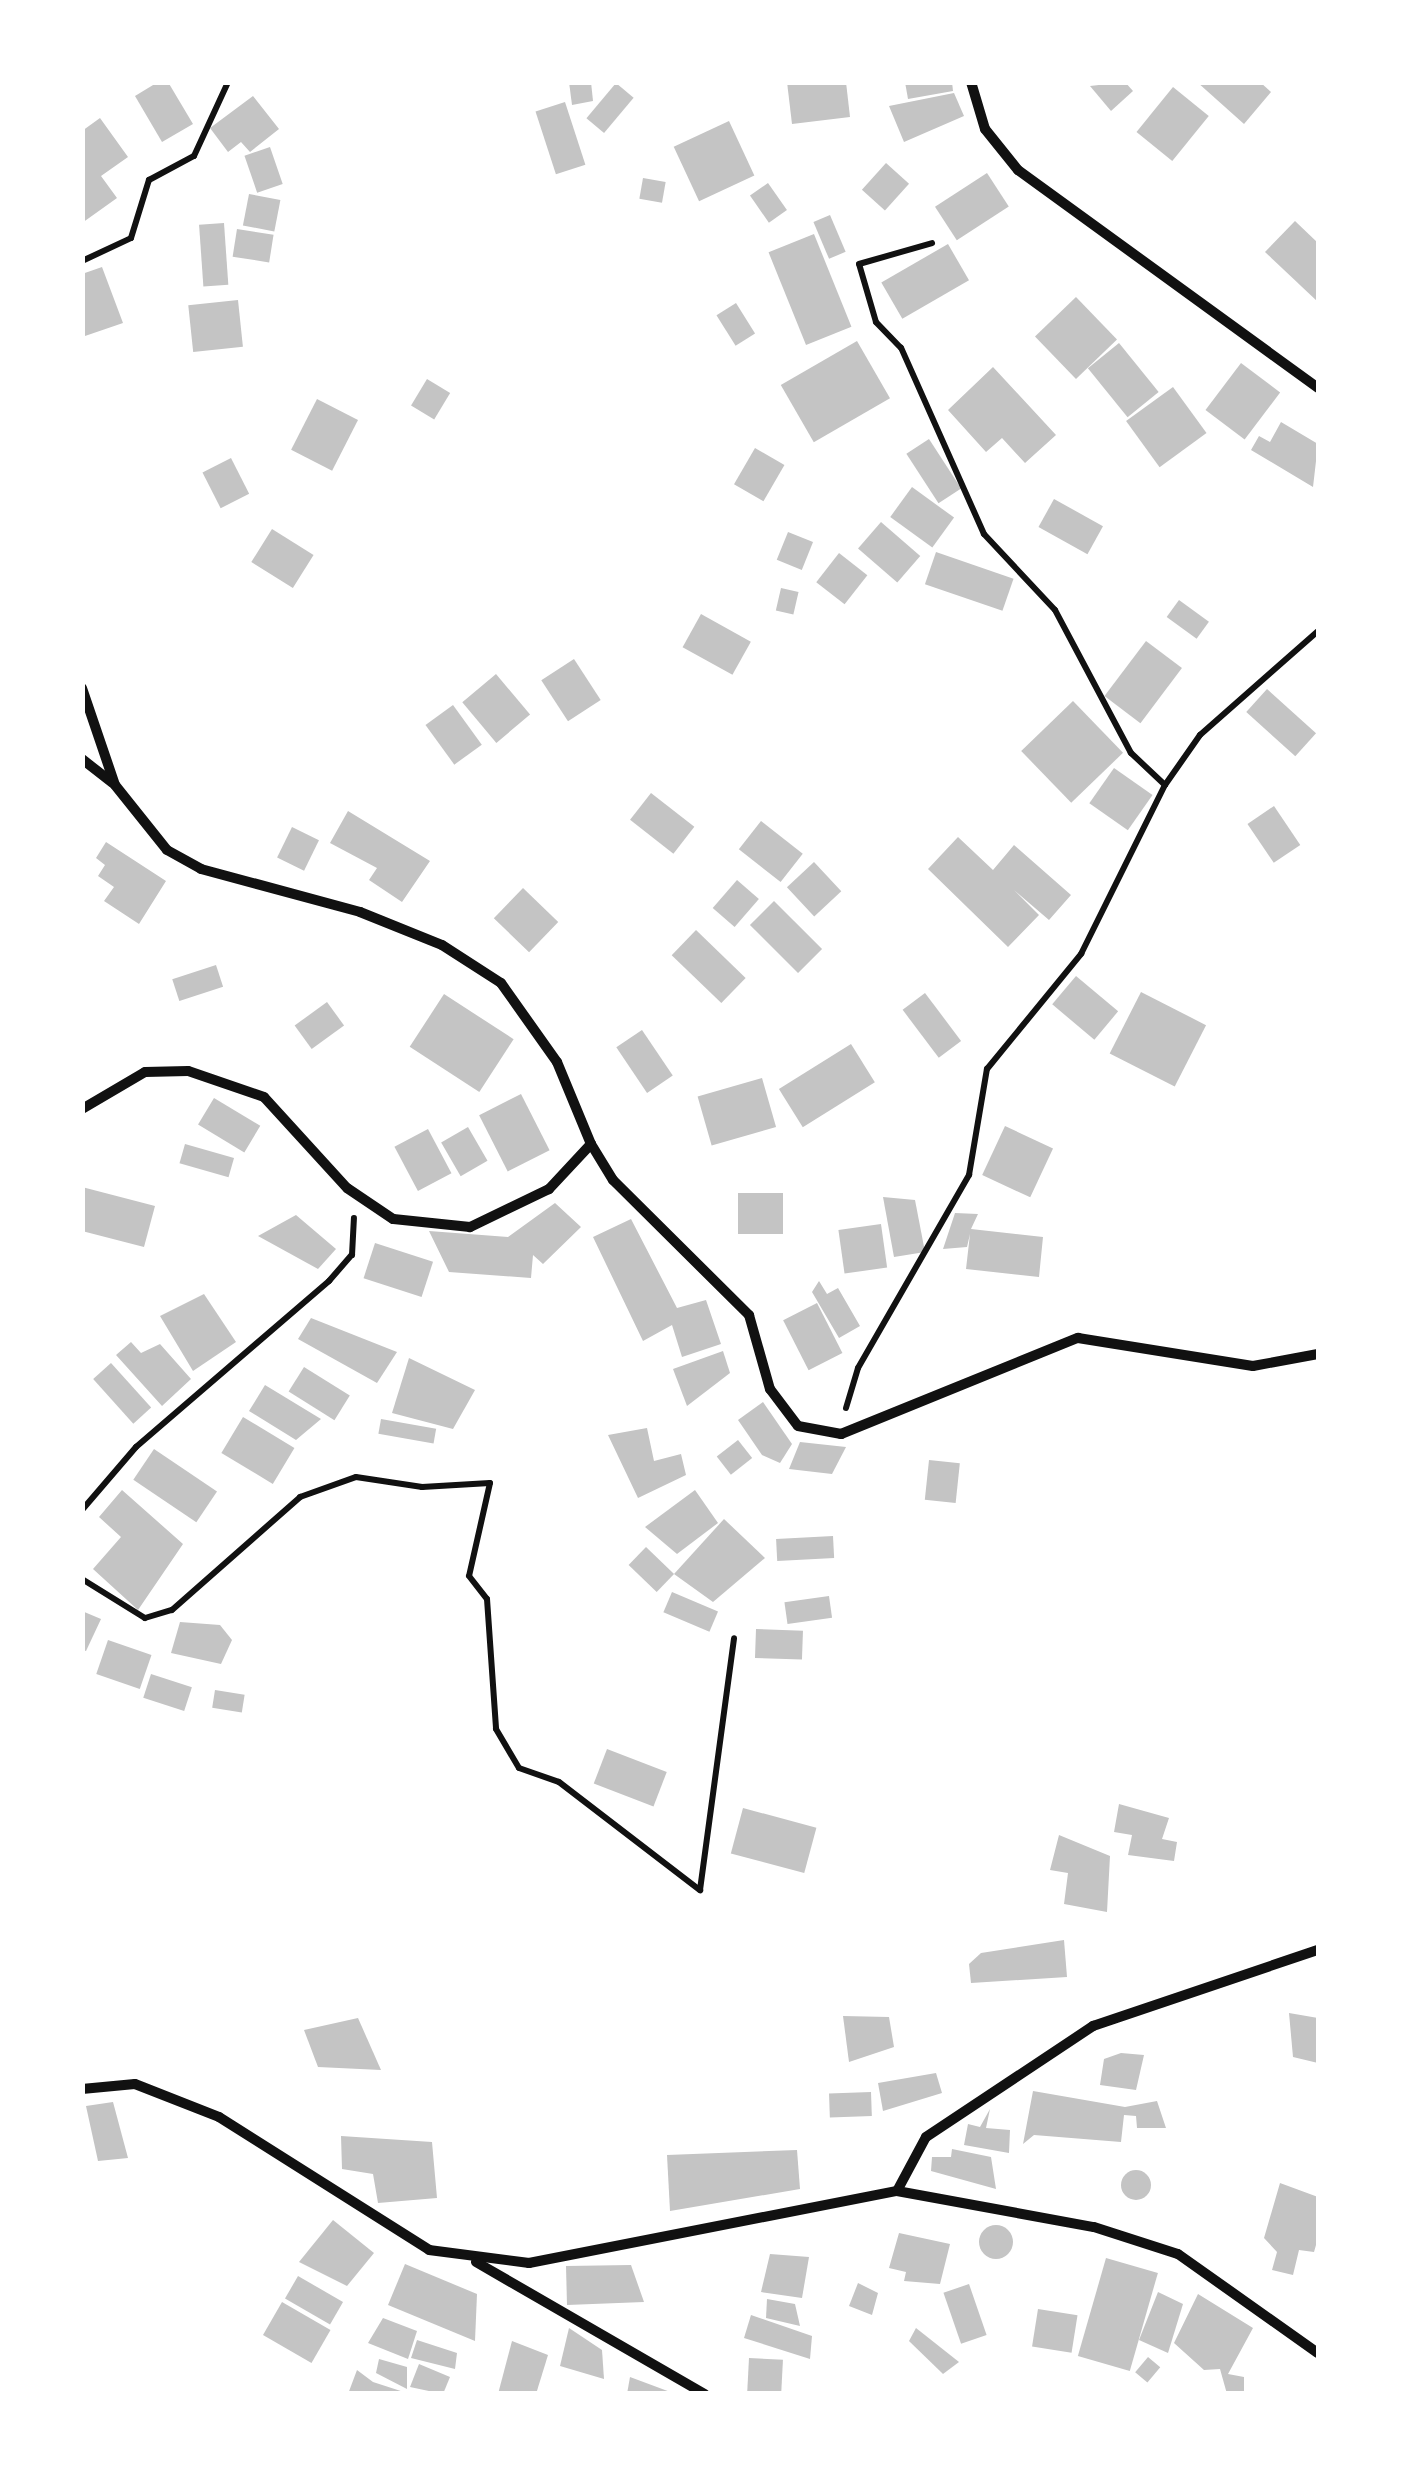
<!DOCTYPE html>
<style>
body{margin:0}
#map{position:relative;width:1401px;height:2476px;overflow:hidden;background:#fff;font-family:"Times New Roman",serif}
div>[style]{position:absolute}
.building>*{inset:0;background:#c4c4c4;transform-origin:0 0}
.round{border-radius:50%}
.path>*{height:6px;margin:-3px;padding:0 3px;transform-origin:3px;border-radius:3px;background:#111}
.minor>*{height:10px;margin:-5px;padding:0 5px;transform-origin:5px;border-radius:5px;background:#111}
span{translate:-50% -50%;white-space:nowrap;text-align:center;line-height:1.15;-webkit-text-stroke:8px #fff;paint-order:stroke}
.frame{position:absolute;inset:0;border:85px solid #fff;pointer-events:none}
</style>
<div id="map">
<div class="building">
<div style="clip-path:polygon(158px 82px,168px 82px,193px 124px,162px 142px,135px 96px)"></div>
<div style="clip-path:polygon(569px 82px,591px 82px,593px 101px,572px 105px)"></div>
<div style="clip-path:polygon(787px 82px,846px 82px,850px 117px,792px 124px)"></div>
<div style="clip-path:polygon(905px 82px,952px 82px,953px 91px,908px 99px)"></div>
<div style="clip-path:polygon(1125px 82px,1133px 91px,1111px 111px,1090px 86px)"></div>
<div style="clip-path:polygon(1197px 82px,1260px 82px,1271px 92px,1244px 124px)"></div>
<div style="left:616px;top:83px;width:23px;height:46px;rotate:40deg"></div>
<div style="left:1173px;top:87px;width:46px;height:58px;rotate:39deg"></div>
<div style="clip-path:polygon(954px 93px,964px 116px,904px 142px,889px 106px)"></div>
<div style="clip-path:polygon(253px 96px,279px 129px,250px 152px,241px 142px,228px 152px,210px 128px)"></div>
<div style="left:565px;top:102px;width:66px;height:31px;rotate:72deg"></div>
<div style="clip-path:polygon(100px 118px,128px 157px,101px 176px,117px 198px,82px 223px,82px 131px)"></div>
<div style="left:729px;top:121px;width:60px;height:61px;rotate:65deg"></div>
<div style="left:270px;top:147px;width:39px;height:27px;rotate:71deg"></div>
<div style="left:886px;top:163px;width:31px;height:36px;rotate:42deg"></div>
<div style="left:987px;top:173px;width:40px;height:62px;rotate:57deg"></div>
<div style="left:643px;top:178px;width:23px;height:21px;rotate:10deg"></div>
<div style="left:768px;top:183px;width:33px;height:22px;rotate:55deg"></div>
<div style="left:249px;top:194px;width:32px;height:32px;rotate:11deg"></div>
<div style="left:830px;top:215px;width:40px;height:18px;rotate:67deg"></div>
<div style="clip-path:polygon(1295px 221px,1318px 243px,1318px 302px,1265px 252px)"></div>
<div style="left:224px;top:223px;width:62px;height:25px;rotate:86deg"></div>
<div style="left:237px;top:229px;width:37px;height:28px;rotate:9deg"></div>
<div style="left:814px;top:234px;width:100px;height:49px;rotate:68deg"></div>
<div style="left:948px;top:244px;width:42px;height:77px;rotate:60deg"></div>
<div style="clip-path:polygon(102px 267px,123px 323px,85px 336px,82px 274px)"></div>
<div style="left:1076px;top:297px;width:59px;height:57px;rotate:46deg"></div>
<div style="left:238px;top:300px;width:47px;height:50px;rotate:84deg"></div>
<div style="left:736px;top:303px;width:36px;height:23px;rotate:58deg"></div>
<div style="left:857px;top:341px;width:66px;height:88px;rotate:60deg"></div>
<div style="left:1119px;top:343px;width:63px;height:40px;rotate:51deg"></div>
<div style="left:1241px;top:363px;width:49px;height:59px;rotate:37deg"></div>
<div style="clip-path:polygon(993px 367px,1056px 435px,1025px 463px,1002px 438px,986px 452px,948px 410px)"></div>
<div style="left:427px;top:379px;width:27px;height:31px;rotate:31deg"></div>
<div style="left:1173px;top:387px;width:57px;height:58px;rotate:54deg"></div>
<div style="left:317px;top:399px;width:46px;height:57px;rotate:27deg"></div>
<div style="clip-path:polygon(1281px 422px,1318px 444px,1313px 487px,1251px 450px,1259px 436px,1270px 442px)"></div>
<div style="left:929px;top:439px;width:59px;height:27px;rotate:57deg"></div>
<div style="left:755px;top:448px;width:34px;height:42px;rotate:30deg"></div>
<div style="left:231px;top:458px;width:40px;height:32px;rotate:63deg"></div>
<div style="left:912px;top:487px;width:52px;height:37px;rotate:36deg"></div>
<div style="left:1054px;top:499px;width:56px;height:32px;rotate:29deg"></div>
<div style="left:881px;top:522px;width:52px;height:35px;rotate:41deg"></div>
<div style="left:272px;top:529px;width:49px;height:39px;rotate:32deg"></div>
<div style="left:788px;top:532px;width:27px;height:30px;rotate:22deg"></div>
<div style="left:936px;top:552px;width:82px;height:34px;rotate:19deg"></div>
<div style="left:839px;top:553px;width:36px;height:37px;rotate:38deg"></div>
<div style="left:781px;top:588px;width:18px;height:23px;rotate:13deg"></div>
<div style="left:1179px;top:600px;width:37px;height:21px;rotate:36deg"></div>
<div style="left:701px;top:614px;width:57px;height:38px;rotate:29deg"></div>
<div style="left:1146px;top:641px;width:45px;height:69px;rotate:37deg"></div>
<div style="left:574px;top:659px;width:49px;height:39px;rotate:57deg"></div>
<div style="left:496px;top:674px;width:53px;height:44px;rotate:50deg"></div>
<div style="left:1267px;top:689px;width:66px;height:31px;rotate:42deg"></div>
<div style="left:1073px;top:701px;width:72px;height:72px;rotate:46deg"></div>
<div style="left:453px;top:705px;width:49px;height:34px;rotate:54deg"></div>
<div style="left:1114px;top:768px;width:47px;height:43px;rotate:35deg"></div>
<div style="left:651px;top:793px;width:55px;height:34px;rotate:38deg"></div>
<div style="left:1274px;top:806px;width:47px;height:32px;rotate:56deg"></div>
<div style="clip-path:polygon(348px 811px,430px 861px,402px 902px,369px 880px,377px 868px,330px 843px)"></div>
<div style="left:761px;top:821px;width:53px;height:36px;rotate:38deg"></div>
<div style="left:292px;top:827px;width:30px;height:34px;rotate:26deg"></div>
<div style="clip-path:polygon(958px 837px,993px 870px,1014px 845px,1071px 895px,1049px 920px,1014px 890px,1039px 915px,1008px 947px,928px 869px)"></div>
<div style="clip-path:polygon(106px 842px,166px 881px,139px 924px,104px 901px,114px 887px,98px 876px,105px 865px,96px 858px)"></div>
<div style="left:814px;top:862px;width:40px;height:37px;rotate:47deg"></div>
<div style="left:737px;top:880px;width:29px;height:37px;rotate:41deg"></div>
<div style="left:523px;top:888px;width:49px;height:42px;rotate:44deg"></div>
<div style="left:774px;top:901px;width:68px;height:34px;rotate:45deg"></div>
<div style="left:696px;top:930px;width:69px;height:35px;rotate:44deg"></div>
<div style="left:216px;top:965px;width:23px;height:46px;rotate:72deg"></div>
<div style="left:1076px;top:976px;width:55px;height:37px;rotate:40deg"></div>
<div style="left:1141px;top:992px;width:73px;height:69px;rotate:27deg"></div>
<div style="left:925px;top:993px;width:60px;height:28px;rotate:53deg"></div>
<div style="left:444px;top:994px;width:83px;height:63px;rotate:33deg"></div>
<div style="left:327px;top:1002px;width:29px;height:40px;rotate:54deg"></div>
<div style="left:642px;top:1030px;width:55px;height:31px;rotate:56deg"></div>
<div style="left:851px;top:1044px;width:45px;height:85px;rotate:58deg"></div>
<div style="left:762px;top:1078px;width:51px;height:67px;rotate:74deg"></div>
<div style="left:521px;top:1094px;width:63px;height:47px;rotate:63deg"></div>
<div style="left:214px;top:1098px;width:54px;height:31px;rotate:31deg"></div>
<div style="left:1005px;top:1126px;width:53px;height:54px;rotate:25deg"></div>
<div style="left:468px;top:1127px;width:39px;height:31px;rotate:60deg"></div>
<div style="left:428px;top:1129px;width:50px;height:38px;rotate:62deg"></div>
<div style="left:185px;top:1144px;width:51px;height:20px;rotate:16deg"></div>
<div style="clip-path:polygon(82px 1187px,155px 1206px,144px 1247px,82px 1231px)"></div>
<div style="left:738px;top:1193px;width:45px;height:41px"></div>
<div style="clip-path:polygon(883px 1197px,915px 1200px,925px 1252px,894px 1257px)"></div>
<div style="clip-path:polygon(555px 1203px,581px 1227px,543px 1264px,533px 1255px,531px 1278px,449px 1272px,429px 1231px,508px 1237px)"></div>
<div style="clip-path:polygon(955px 1213px,978px 1214px,971px 1229px,1043px 1237px,1039px 1277px,966px 1269px,970px 1234px,967px 1247px,943px 1249px)"></div>
<div style="clip-path:polygon(296px 1215px,336px 1249px,318px 1269px,258px 1236px)"></div>
<div style="clip-path:polygon(631px 1219px,677px 1308px,706px 1300px,721px 1344px,682px 1357px,672px 1325px,643px 1341px,593px 1237px)"></div>
<div style="left:881px;top:1224px;width:44px;height:43px;rotate:82deg"></div>
<div style="left:375px;top:1243px;width:61px;height:37px;rotate:18deg"></div>
<div style="clip-path:polygon(819px 1281px,827px 1294px,838px 1288px,860px 1326px,839px 1338px,812px 1292px)"></div>
<div style="clip-path:polygon(204px 1294px,236px 1342px,193px 1371px,160px 1316px)"></div>
<div style="left:817px;top:1303px;width:56px;height:38px;rotate:63deg"></div>
<div style="clip-path:polygon(311px 1318px,397px 1352px,377px 1383px,298px 1339px)"></div>
<div style="clip-path:polygon(131px 1342px,141px 1353px,160px 1344px,191px 1379px,162px 1406px,116px 1355px)"></div>
<div style="clip-path:polygon(723px 1351px,730px 1373px,687px 1406px,673px 1369px)"></div>
<div style="clip-path:polygon(409px 1358px,475px 1390px,453px 1429px,392px 1413px)"></div>
<div style="left:111px;top:1363px;width:60px;height:24px;rotate:48deg"></div>
<div style="left:304px;top:1367px;width:54px;height:29px;rotate:32deg"></div>
<div style="clip-path:polygon(265px 1385px,321px 1419px,296px 1440px,249px 1411px)"></div>
<div style="clip-path:polygon(763px 1402px,792px 1444px,780px 1463px,762px 1455px,738px 1420px)"></div>
<div style="left:243px;top:1417px;width:60px;height:42px;rotate:31deg"></div>
<div style="left:381px;top:1419px;width:56px;height:15px;rotate:10deg"></div>
<div style="clip-path:polygon(647px 1428px,654px 1461px,681px 1454px,686px 1475px,638px 1498px,608px 1435px)"></div>
<div style="left:738px;top:1440px;width:23px;height:27px;rotate:52deg"></div>
<div style="clip-path:polygon(800px 1442px,846px 1447px,832px 1474px,789px 1469px)"></div>
<div style="left:154px;top:1449px;width:76px;height:37px;rotate:34deg"></div>
<div style="left:929px;top:1460px;width:31px;height:40px;rotate:6deg"></div>
<div style="clip-path:polygon(122px 1490px,183px 1544px,138px 1610px,93px 1569px,121px 1537px,99px 1517px)"></div>
<div style="clip-path:polygon(695px 1490px,718px 1523px,677px 1554px,645px 1527px)"></div>
<div style="clip-path:polygon(724px 1519px,765px 1558px,713px 1602px,674px 1574px)"></div>
<div style="left:833px;top:1536px;width:22px;height:57px;rotate:87deg"></div>
<div style="left:646px;top:1547px;width:39px;height:25px;rotate:44deg"></div>
<div style="left:672px;top:1592px;width:50px;height:22px;rotate:23deg"></div>
<div style="left:829px;top:1596px;width:22px;height:45px;rotate:82deg"></div>
<div style="clip-path:polygon(82px 1611px,101px 1619px,86px 1651px,82px 1650px)"></div>
<div style="clip-path:polygon(180px 1622px,220px 1625px,232px 1640px,221px 1664px,171px 1653px)"></div>
<div style="left:756px;top:1629px;width:47px;height:29px;rotate:2deg"></div>
<div style="left:108px;top:1640px;width:46px;height:36px;rotate:19deg"></div>
<div style="left:151px;top:1674px;width:43px;height:25px;rotate:18deg"></div>
<div style="left:215px;top:1690px;width:30px;height:18px;rotate:9deg"></div>
<div style="left:607px;top:1749px;width:64px;height:37px;rotate:21deg"></div>
<div style="clip-path:polygon(1119px 1804px,1169px 1818px,1162px 1839px,1177px 1842px,1174px 1861px,1128px 1855px,1132px 1835px,1114px 1832px)"></div>
<div style="left:743px;top:1808px;width:76px;height:47px;rotate:15deg"></div>
<div style="clip-path:polygon(1059px 1835px,1110px 1856px,1107px 1912px,1064px 1904px,1068px 1873px,1050px 1870px)"></div>
<div style="clip-path:polygon(1064px 1940px,1067px 1977px,971px 1983px,969px 1964px,981px 1953px)"></div>
<div style="clip-path:polygon(1289px 2013px,1318px 2018px,1318px 2063px,1293px 2057px)"></div>
<div style="clip-path:polygon(843px 2016px,889px 2017px,894px 2047px,849px 2062px)"></div>
<div style="clip-path:polygon(358px 2018px,381px 2070px,318px 2067px,304px 2030px)"></div>
<div style="clip-path:polygon(1121px 2053px,1144px 2055px,1136px 2090px,1100px 2085px,1104px 2059px)"></div>
<div style="clip-path:polygon(936px 2073px,942px 2093px,883px 2111px,878px 2083px)"></div>
<div style="clip-path:polygon(1033px 2091px,1125px 2107px,1157px 2101px,1166px 2128px,1137px 2128px,1136px 2116px,1124px 2115px,1121px 2142px,1034px 2135px,1023px 2144px)"></div>
<div style="left:871px;top:2092px;width:24px;height:42px;rotate:88deg"></div>
<div style="clip-path:polygon(113px 2102px,128px 2158px,98px 2161px,86px 2106px)"></div>
<div style="clip-path:polygon(990px 2109px,986px 2128px,1010px 2130px,1009px 2153px,964px 2145px,968px 2124px,980px 2127px)"></div>
<div style="clip-path:polygon(341px 2136px,432px 2142px,437px 2198px,378px 2203px,373px 2174px,342px 2169px)"></div>
<div style="clip-path:polygon(952px 2149px,991px 2157px,996px 2189px,931px 2171px,932px 2157px,951px 2157px)"></div>
<div style="clip-path:polygon(797px 2150px,800px 2189px,670px 2211px,667px 2155px)"></div>
<div class="round" style="left:1121px;top:2170px;width:30px;height:30px"></div>
<div style="clip-path:polygon(1280px 2183px,1318px 2197px,1318px 2238px,1314px 2252px,1299px 2250px,1293px 2275px,1272px 2270px,1277px 2252px,1264px 2238px)"></div>
<div style="clip-path:polygon(333px 2220px,374px 2253px,347px 2286px,299px 2262px)"></div>
<div class="round" style="left:979px;top:2225px;width:34px;height:34px"></div>
<div style="clip-path:polygon(899px 2233px,950px 2244px,940px 2284px,904px 2281px,906px 2272px,889px 2268px)"></div>
<div style="clip-path:polygon(770px 2254px,809px 2257px,802px 2298px,761px 2292px)"></div>
<div style="left:1106px;top:2258px;width:54px;height:102px;rotate:16deg"></div>
<div style="clip-path:polygon(405px 2264px,477px 2294px,475px 2341px,388px 2305px)"></div>
<div style="clip-path:polygon(631px 2265px,644px 2302px,567px 2305px,566px 2266px)"></div>
<div style="left:298px;top:2276px;width:52px;height:26px;rotate:30deg"></div>
<div style="clip-path:polygon(858px 2283px,878px 2293px,872px 2315px,849px 2306px)"></div>
<div style="left:969px;top:2284px;width:54px;height:27px;rotate:71deg"></div>
<div style="clip-path:polygon(1158px 2292px,1183px 2304px,1168px 2353px,1139px 2340px)"></div>
<div style="clip-path:polygon(1198px 2294px,1253px 2328px,1228px 2374px,1244px 2377px,1244px 2394px,1227px 2394px,1220px 2369px,1204px 2370px,1174px 2343px)"></div>
<div style="clip-path:polygon(767px 2299px,795px 2304px,800px 2326px,766px 2318px)"></div>
<div style="left:282px;top:2302px;width:56px;height:38px;rotate:30deg"></div>
<div style="left:1038px;top:2309px;width:40px;height:38px;rotate:9deg"></div>
<div style="clip-path:polygon(751px 2315px,812px 2336px,810px 2359px,744px 2338px)"></div>
<div style="clip-path:polygon(383px 2318px,417px 2331px,408px 2359px,368px 2343px)"></div>
<div style="clip-path:polygon(569px 2328px,602px 2350px,604px 2379px,560px 2366px)"></div>
<div style="clip-path:polygon(916px 2328px,959px 2362px,943px 2374px,909px 2341px)"></div>
<div style="clip-path:polygon(417px 2340px,457px 2353px,455px 2369px,411px 2358px)"></div>
<div style="clip-path:polygon(512px 2341px,548px 2355px,536px 2394px,498px 2394px)"></div>
<div style="left:1148px;top:2357px;width:16px;height:20px;rotate:40deg"></div>
<div style="left:749px;top:2358px;width:34px;height:36px;rotate:3deg"></div>
<div style="clip-path:polygon(379px 2359px,407px 2367px,407px 2389px,376px 2373px)"></div>
<div style="clip-path:polygon(419px 2364px,450px 2377px,443px 2394px,410px 2387px)"></div>
<div style="clip-path:polygon(357px 2370px,373px 2382px,410px 2394px,348px 2394px)"></div>
<div style="clip-path:polygon(630px 2377px,673px 2393px,673px 2394px,627px 2394px)"></div>
</div>
<div class="path">
<div style="left:82px;top:261px;width:54px;rotate:-25.1deg"></div>
<div style="left:131px;top:238px;width:61px;rotate:-72.8deg"></div>
<div style="left:149px;top:180px;width:51px;rotate:-28.1deg"></div>
<div style="left:194px;top:156px;width:81px;rotate:-65.3deg"></div>
<div style="left:1165px;top:785px;width:61px;rotate:-55deg"></div>
<div style="left:1200px;top:735px;width:157px;rotate:-41.4deg"></div>
<div style="left:846px;top:1408px;width:42px;rotate:-73.3deg"></div>
<div style="left:858px;top:1368px;width:223px;rotate:-60.1deg"></div>
<div style="left:969px;top:1175px;width:108px;rotate:-80.4deg"></div>
<div style="left:987px;top:1069px;width:149px;rotate:-50.7deg"></div>
<div style="left:1081px;top:954px;width:189px;rotate:-63.6deg"></div>
<div style="left:1165px;top:785px;width:47px;rotate:-136.7deg"></div>
<div style="left:1131px;top:753px;width:162px;rotate:-118deg"></div>
<div style="left:1055px;top:610px;width:104px;rotate:-133.1deg"></div>
<div style="left:984px;top:534px;width:204px;rotate:-114deg"></div>
<div style="left:901px;top:348px;width:36px;rotate:-134deg"></div>
<div style="left:876px;top:322px;width:60px;rotate:-106.3deg"></div>
<div style="left:859px;top:264px;width:76px;rotate:-16deg"></div>
<div style="left:82px;top:1510px;width:83px;rotate:-49.4deg"></div>
<div style="left:136px;top:1447px;width:255px;rotate:-40.7deg"></div>
<div style="left:329px;top:1281px;width:35px;rotate:-49deg"></div>
<div style="left:352px;top:1255px;width:37px;rotate:-87deg"></div>
<div style="left:82px;top:1579px;width:74px;rotate:31.8deg"></div>
<div style="left:145px;top:1618px;width:28px;rotate:-17deg"></div>
<div style="left:172px;top:1610px;width:171px;rotate:-41.4deg"></div>
<div style="left:300px;top:1497px;width:59px;rotate:-19.7deg"></div>
<div style="left:356px;top:1477px;width:67px;rotate:8.6deg"></div>
<div style="left:422px;top:1487px;width:68px;rotate:-3.4deg"></div>
<div style="left:490px;top:1483px;width:95px;rotate:102.7deg"></div>
<div style="left:469px;top:1576px;width:29px;rotate:52deg"></div>
<div style="left:487px;top:1599px;width:130px;rotate:86deg"></div>
<div style="left:496px;top:1729px;width:45px;rotate:59.5deg"></div>
<div style="left:519px;top:1768px;width:42px;rotate:19.3deg"></div>
<div style="left:559px;top:1782px;width:178px;rotate:37.5deg"></div>
<div style="left:700px;top:1890px;width:254px;rotate:-82.3deg"></div>
</div>
<div class="minor">
<div style="left:971px;top:82px;width:49px;rotate:73.4deg"></div>
<div style="left:985px;top:129px;width:53px;rotate:51.2deg"></div>
<div style="left:1018px;top:170px;width:371px;rotate:36deg"></div>
<div style="left:82px;top:688px;width:102px;rotate:71.2deg"></div>
<div style="left:115px;top:785px;width:83px;rotate:51.3deg"></div>
<div style="left:167px;top:850px;width:39px;rotate:29deg"></div>
<div style="left:201px;top:869px;width:165px;rotate:15.1deg"></div>
<div style="left:360px;top:912px;width:88px;rotate:21.9deg"></div>
<div style="left:442px;top:945px;width:70px;rotate:32.8deg"></div>
<div style="left:501px;top:983px;width:97px;rotate:54.7deg"></div>
<div style="left:557px;top:1062px;width:89px;rotate:67.5deg"></div>
<div style="left:591px;top:1144px;width:62px;rotate:133deg"></div>
<div style="left:549px;top:1189px;width:88px;rotate:154.3deg"></div>
<div style="left:470px;top:1227px;width:77px;rotate:-174.1deg"></div>
<div style="left:393px;top:1219px;width:55px;rotate:-146deg"></div>
<div style="left:347px;top:1188px;width:123px;rotate:-132.4deg"></div>
<div style="left:264px;top:1097px;width:80px;rotate:-161.1deg"></div>
<div style="left:188px;top:1071px;width:43px;rotate:178.7deg"></div>
<div style="left:145px;top:1072px;width:73px;rotate:149.6deg"></div>
<div style="left:82px;top:759px;width:39px;rotate:38deg"></div>
<div style="left:591px;top:1144px;width:42px;rotate:58.6deg"></div>
<div style="left:613px;top:1180px;width:192px;rotate:44.8deg"></div>
<div style="left:749px;top:1315px;width:77px;rotate:74.2deg"></div>
<div style="left:770px;top:1389px;width:46px;rotate:52.9deg"></div>
<div style="left:798px;top:1426px;width:44px;rotate:10.5deg"></div>
<div style="left:841px;top:1434px;width:256px;rotate:-22.1deg"></div>
<div style="left:1078px;top:1338px;width:177px;rotate:9.1deg"></div>
<div style="left:1253px;top:1366px;width:66px;rotate:-10.5deg"></div>
<div style="left:82px;top:2089px;width:53px;rotate:-5.4deg"></div>
<div style="left:135px;top:2084px;width:90px;rotate:21.4deg"></div>
<div style="left:219px;top:2117px;width:249px;rotate:32.3deg"></div>
<div style="left:429px;top:2250px;width:101px;rotate:7.4deg"></div>
<div style="left:529px;top:2263px;width:375px;rotate:-11.1deg"></div>
<div style="left:897px;top:2191px;width:61px;rotate:-61.8deg"></div>
<div style="left:926px;top:2137px;width:201px;rotate:-33.6deg"></div>
<div style="left:1093px;top:2026px;width:237px;rotate:-18.7deg"></div>
<div style="left:897px;top:2191px;width:200px;rotate:10.4deg"></div>
<div style="left:1094px;top:2227px;width:88px;rotate:17.8deg"></div>
<div style="left:1178px;top:2254px;width:171px;rotate:35.3deg"></div>
<div style="left:476px;top:2262px;width:264px;rotate:30deg"></div>
</div>
<div class="frame"></div>
</div>
